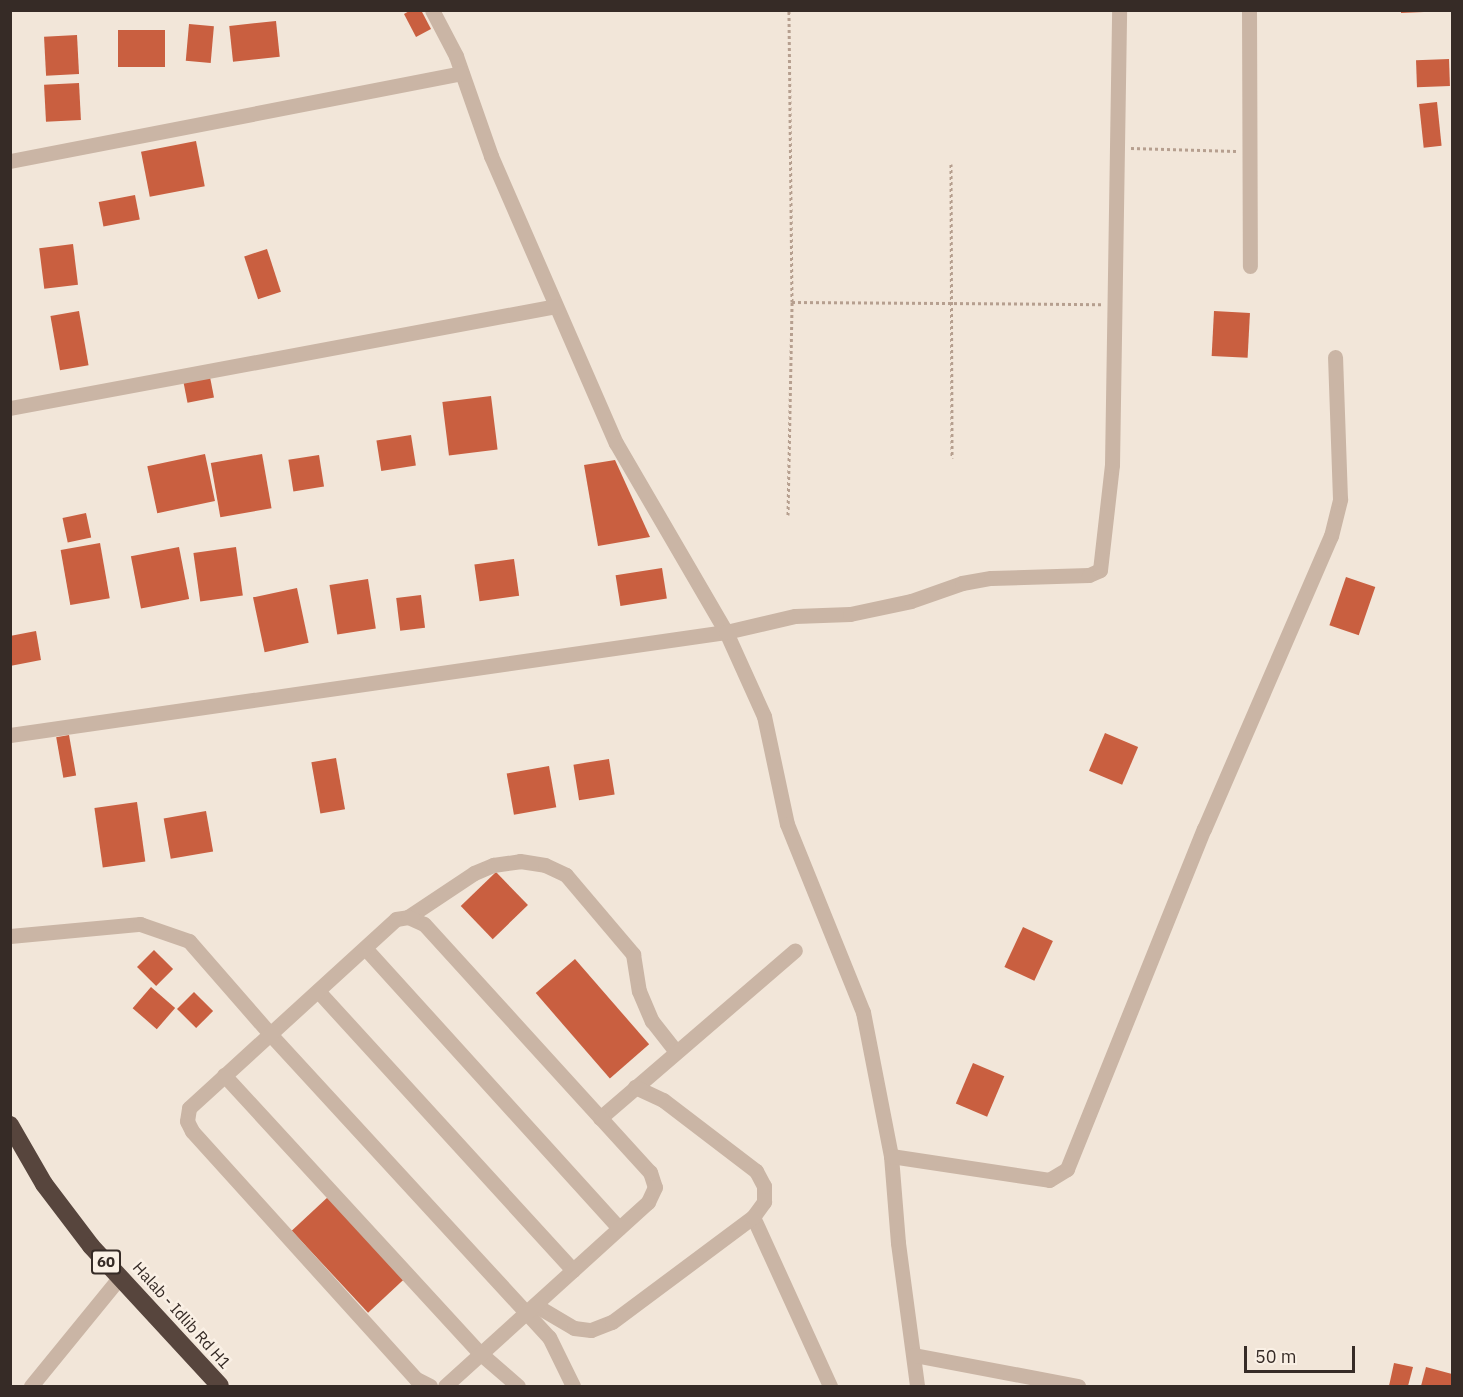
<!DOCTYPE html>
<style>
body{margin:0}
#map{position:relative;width:1463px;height:1397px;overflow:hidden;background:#f2e6d9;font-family:"IBM Plex Sans",sans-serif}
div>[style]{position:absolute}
.building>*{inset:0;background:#c95f40;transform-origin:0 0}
.path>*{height:3px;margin-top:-1.5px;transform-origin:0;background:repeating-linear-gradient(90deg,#b69f8f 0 3px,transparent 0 6px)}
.minor>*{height:15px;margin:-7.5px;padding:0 7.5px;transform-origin:7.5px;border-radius:7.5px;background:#cab5a5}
.highway>*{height:18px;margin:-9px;padding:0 9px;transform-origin:9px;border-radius:9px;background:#57453d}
span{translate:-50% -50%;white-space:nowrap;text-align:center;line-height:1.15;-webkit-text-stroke:5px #faf0e5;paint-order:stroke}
.shield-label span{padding:2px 4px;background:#faf0e5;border:2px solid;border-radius:4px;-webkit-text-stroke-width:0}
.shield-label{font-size:15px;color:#362b26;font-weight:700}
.street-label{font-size:16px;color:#362b26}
.frame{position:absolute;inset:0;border:12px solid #362b26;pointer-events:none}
.scale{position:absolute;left:1244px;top:1346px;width:111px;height:27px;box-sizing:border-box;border:3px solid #362b26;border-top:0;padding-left:8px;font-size:18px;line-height:21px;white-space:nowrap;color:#362b26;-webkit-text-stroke:4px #faf0e5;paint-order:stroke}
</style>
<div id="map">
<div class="building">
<div style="clip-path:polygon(411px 10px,421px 10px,431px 29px,416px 37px,404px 14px)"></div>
<div style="clip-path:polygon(1401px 10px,1424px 10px,1424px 12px,1401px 13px)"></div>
<div style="left:276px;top:21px;width:36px;height:47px;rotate:84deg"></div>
<div style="left:189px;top:24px;width:25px;height:37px;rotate:5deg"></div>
<div style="left:118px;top:30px;width:47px;height:37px"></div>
<div style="left:77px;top:35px;width:39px;height:33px;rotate:87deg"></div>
<div style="left:1449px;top:59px;width:27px;height:33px;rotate:88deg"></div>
<div style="left:79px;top:83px;width:37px;height:35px;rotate:87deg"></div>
<div style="left:1437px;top:102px;width:44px;height:18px;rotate:84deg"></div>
<div style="left:196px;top:141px;width:46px;height:56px;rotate:79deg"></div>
<div style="left:135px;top:195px;width:25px;height:37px;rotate:79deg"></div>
<div style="left:73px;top:244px;width:41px;height:34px;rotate:83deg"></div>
<div style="left:267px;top:249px;width:45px;height:24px;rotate:72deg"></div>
<div style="left:79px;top:311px;width:55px;height:29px;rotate:80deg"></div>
<div style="left:1214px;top:311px;width:36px;height:45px;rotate:3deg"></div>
<div style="left:210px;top:377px;width:21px;height:27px;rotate:79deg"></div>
<div style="left:491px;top:396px;width:54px;height:49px;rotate:83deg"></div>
<div style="left:411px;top:435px;width:31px;height:35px;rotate:81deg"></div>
<div style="left:205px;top:454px;width:48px;height:59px;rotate:78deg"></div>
<div style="left:262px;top:454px;width:55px;height:52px;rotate:80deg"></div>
<div style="left:319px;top:455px;width:32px;height:31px;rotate:81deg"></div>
<div style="clip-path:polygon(615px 460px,650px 537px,598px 546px,584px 465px)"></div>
<div style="left:86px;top:513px;width:25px;height:24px;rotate:78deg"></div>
<div style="left:100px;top:543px;width:56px;height:40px;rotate:80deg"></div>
<div style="left:179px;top:547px;width:53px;height:49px;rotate:79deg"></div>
<div style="left:236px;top:547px;width:49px;height:43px;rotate:82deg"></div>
<div style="left:514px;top:559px;width:37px;height:40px;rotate:82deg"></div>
<div style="left:662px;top:568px;width:31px;height:47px;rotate:81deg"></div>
<div style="left:1346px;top:577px;width:31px;height:51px;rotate:19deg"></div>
<div style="left:368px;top:579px;width:50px;height:39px;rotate:81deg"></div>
<div style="left:297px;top:588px;width:56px;height:45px;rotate:78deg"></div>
<div style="left:421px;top:595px;width:33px;height:25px;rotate:83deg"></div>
<div style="clip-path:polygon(36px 631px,41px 660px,10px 666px,10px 636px)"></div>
<div style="left:1105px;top:733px;width:36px;height:41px;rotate:23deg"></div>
<div style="left:69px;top:735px;width:41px;height:13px;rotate:80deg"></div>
<div style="left:336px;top:758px;width:52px;height:25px;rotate:80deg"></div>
<div style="left:609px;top:759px;width:36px;height:36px;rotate:81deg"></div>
<div style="left:549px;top:766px;width:42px;height:43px;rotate:80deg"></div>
<div style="left:137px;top:802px;width:60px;height:43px;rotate:82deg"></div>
<div style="left:206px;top:811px;width:41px;height:43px;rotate:80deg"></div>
<div style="left:496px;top:872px;width:46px;height:49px;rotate:46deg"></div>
<div style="left:1023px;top:927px;width:33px;height:44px;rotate:25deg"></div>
<div style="left:154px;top:950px;width:27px;height:24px;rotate:45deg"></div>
<div style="left:575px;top:959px;width:113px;height:52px;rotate:49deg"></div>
<div style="left:151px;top:987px;width:32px;height:28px;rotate:41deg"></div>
<div style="left:194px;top:992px;width:27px;height:24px;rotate:45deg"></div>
<div style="left:973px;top:1063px;width:34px;height:44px;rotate:23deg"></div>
<div style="left:329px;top:1196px;width:112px;height:51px;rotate:47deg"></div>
<div style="clip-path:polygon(1394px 1363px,1413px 1367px,1408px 1386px,1389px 1386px)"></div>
<div style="clip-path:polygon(1426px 1367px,1452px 1374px,1452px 1386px,1421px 1386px)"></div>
</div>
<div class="path">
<div style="left:1131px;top:148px;width:105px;rotate:1.6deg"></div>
<div style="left:951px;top:164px;width:294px;rotate:89.8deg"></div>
<div style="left:792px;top:302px;width:309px;rotate:0.4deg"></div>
<div style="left:788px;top:515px;width:213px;rotate:-88.9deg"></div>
<div style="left:792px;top:302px;width:292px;rotate:-90.6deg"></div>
</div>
<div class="minor">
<div style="left:432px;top:10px;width:52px;rotate:62.4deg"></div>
<div style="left:456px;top:56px;width:106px;rotate:70.7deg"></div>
<div style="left:491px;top:156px;width:313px;rotate:66.5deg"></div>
<div style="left:616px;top:443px;width:219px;rotate:59.8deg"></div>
<div style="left:726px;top:632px;width:92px;rotate:65.7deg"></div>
<div style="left:764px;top:716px;width:110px;rotate:78deg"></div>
<div style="left:787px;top:824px;width:203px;rotate:68deg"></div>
<div style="left:863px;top:1012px;width:147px;rotate:79deg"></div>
<div style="left:891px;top:1156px;width:87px;rotate:85.4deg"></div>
<div style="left:898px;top:1243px;width:144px;rotate:82.4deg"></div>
<div style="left:1249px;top:10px;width:256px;rotate:89.8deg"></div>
<div style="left:10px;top:161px;width:460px;rotate:-11deg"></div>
<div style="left:10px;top:408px;width:555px;rotate:-10.58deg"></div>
<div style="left:10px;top:735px;width:723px;rotate:-8.19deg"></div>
<div style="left:726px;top:632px;width:71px;rotate:-13.1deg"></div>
<div style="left:795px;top:616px;width:55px;rotate:-2.1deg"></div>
<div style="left:850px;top:614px;width:62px;rotate:-12deg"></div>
<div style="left:911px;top:601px;width:54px;rotate:-19.4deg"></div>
<div style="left:962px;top:583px;width:29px;rotate:-10deg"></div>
<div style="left:991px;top:578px;width:98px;rotate:-1.8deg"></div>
<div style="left:1089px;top:575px;width:12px;rotate:-24deg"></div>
<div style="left:1100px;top:570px;width:106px;rotate:-83.5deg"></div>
<div style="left:1112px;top:465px;width:455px;rotate:-89.1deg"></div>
<div style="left:408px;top:917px;width:79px;rotate:-33.7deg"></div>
<div style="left:474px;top:873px;width:21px;rotate:-23deg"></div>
<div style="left:493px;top:865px;width:27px;rotate:-8deg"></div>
<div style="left:520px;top:861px;width:25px;rotate:9deg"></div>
<div style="left:545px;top:865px;width:23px;rotate:25deg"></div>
<div style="left:566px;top:875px;width:104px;rotate:49.7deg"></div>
<div style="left:633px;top:954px;width:37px;rotate:81deg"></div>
<div style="left:639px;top:991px;width:33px;rotate:67deg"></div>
<div style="left:652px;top:1021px;width:39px;rotate:52deg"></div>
<div style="left:10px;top:936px;width:131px;rotate:-5.3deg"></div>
<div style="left:140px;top:924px;width:52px;rotate:19.1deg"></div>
<div style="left:189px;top:941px;width:123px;rotate:48.9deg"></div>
<div style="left:270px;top:1034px;width:412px;rotate:47.4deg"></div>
<div style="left:549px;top:1337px;width:55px;rotate:63.9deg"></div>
<div style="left:365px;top:948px;width:378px;rotate:47.8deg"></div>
<div style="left:318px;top:991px;width:378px;rotate:47.6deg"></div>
<div style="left:224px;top:1075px;width:379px;rotate:47.4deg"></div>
<div style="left:481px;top:1354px;width:49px;rotate:40.9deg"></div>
<div style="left:600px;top:1118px;width:257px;rotate:-40.7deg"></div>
<div style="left:891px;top:1156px;width:160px;rotate:8.6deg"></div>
<div style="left:1049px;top:1180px;width:21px;rotate:-31deg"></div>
<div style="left:1067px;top:1169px;width:367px;rotate:-68.1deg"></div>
<div style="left:1204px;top:829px;width:319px;rotate:-66.6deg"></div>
<div style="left:1331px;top:536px;width:38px;rotate:-76deg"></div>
<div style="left:1340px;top:499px;width:142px;rotate:-92deg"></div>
<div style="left:753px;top:1217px;width:186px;rotate:65.5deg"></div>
<div style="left:535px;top:1305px;width:45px;rotate:30.5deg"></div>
<div style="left:574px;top:1328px;width:17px;rotate:7deg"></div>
<div style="left:591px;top:1330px;width:22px;rotate:-21deg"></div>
<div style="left:612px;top:1322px;width:176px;rotate:-36.7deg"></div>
<div style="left:753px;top:1217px;width:19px;rotate:-54deg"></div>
<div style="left:764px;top:1202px;width:16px;rotate:-90deg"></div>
<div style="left:764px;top:1186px;width:17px;rotate:-118deg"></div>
<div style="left:756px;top:1171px;width:117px;rotate:-142.6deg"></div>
<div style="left:663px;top:1100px;width:31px;rotate:-155deg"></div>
<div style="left:914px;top:1355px;width:167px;rotate:10.7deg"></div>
<div style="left:31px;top:1386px;width:141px;rotate:-50.8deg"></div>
<div style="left:430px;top:1386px;width:16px;rotate:-153deg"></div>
<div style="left:416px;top:1379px;width:334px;rotate:-132.1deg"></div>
<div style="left:192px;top:1131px;width:11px;rotate:-117deg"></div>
<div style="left:187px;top:1121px;width:13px;rotate:-81deg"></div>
<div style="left:189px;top:1108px;width:280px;rotate:-42.4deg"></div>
<div style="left:396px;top:919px;width:12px;rotate:-9deg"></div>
<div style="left:408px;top:917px;width:17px;rotate:24deg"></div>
<div style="left:424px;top:924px;width:336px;rotate:47.7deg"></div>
<div style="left:650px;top:1172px;width:16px;rotate:72deg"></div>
<div style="left:655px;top:1187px;width:17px;rotate:115deg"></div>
<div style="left:648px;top:1202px;width:274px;rotate:137.8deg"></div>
</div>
<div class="highway">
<div style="left:10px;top:1125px;width:68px;rotate:60deg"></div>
<div style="left:44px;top:1184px;width:78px;rotate:52.8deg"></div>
<div style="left:91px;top:1246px;width:190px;rotate:47.3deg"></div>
</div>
<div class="shield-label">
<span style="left:106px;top:1262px">60</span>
</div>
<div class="street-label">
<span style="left:182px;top:1315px;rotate:48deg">Halab - Idlib Rd H1</span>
</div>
<div class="frame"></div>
<div class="scale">50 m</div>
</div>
